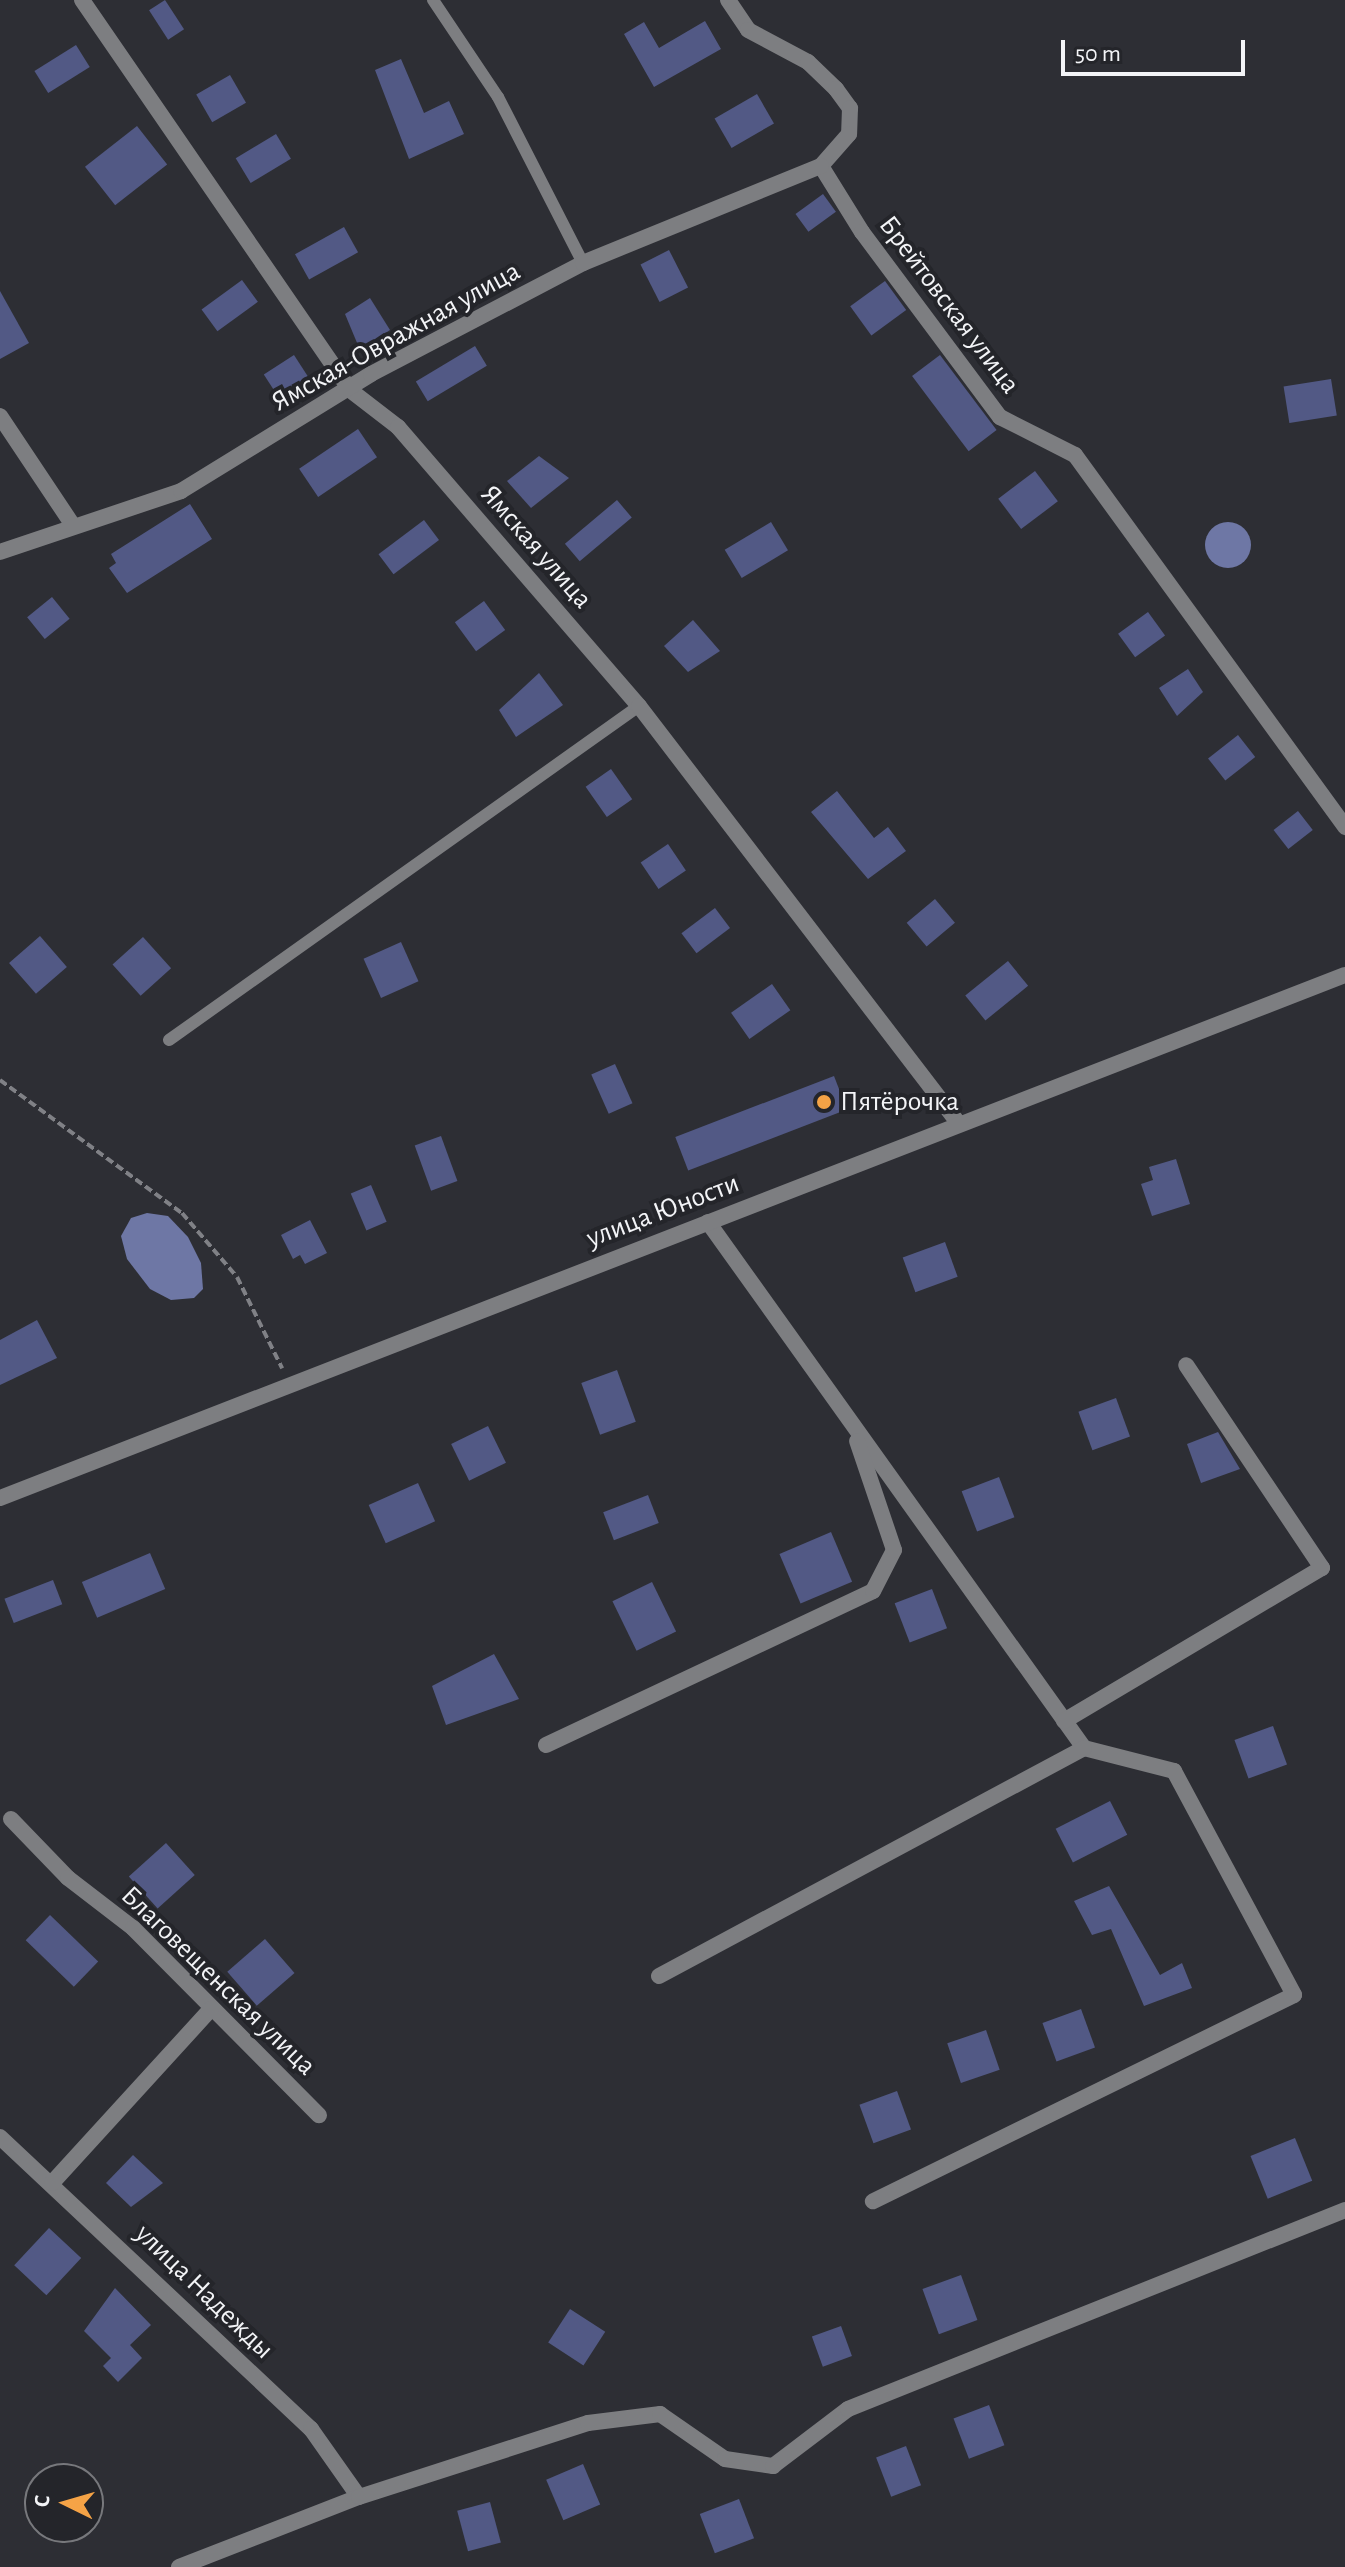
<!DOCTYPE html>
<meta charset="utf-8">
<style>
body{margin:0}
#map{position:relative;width:1345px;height:2567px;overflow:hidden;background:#2d2e34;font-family:"Alegreya Sans",sans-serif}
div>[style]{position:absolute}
.water>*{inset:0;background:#6e77a5}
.round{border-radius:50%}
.building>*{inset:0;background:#525985;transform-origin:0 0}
.path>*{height:4px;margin-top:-2px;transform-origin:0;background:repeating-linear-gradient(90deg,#808186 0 8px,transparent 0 12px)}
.service>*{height:12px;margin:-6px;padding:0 6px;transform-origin:6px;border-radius:6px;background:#7d7e81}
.minor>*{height:16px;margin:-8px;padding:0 8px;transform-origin:8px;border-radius:8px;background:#7d7e81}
.tertiary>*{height:16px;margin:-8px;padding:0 8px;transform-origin:8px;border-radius:8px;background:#7d7e81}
.dots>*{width:22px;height:22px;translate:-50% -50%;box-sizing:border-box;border:4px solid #24252a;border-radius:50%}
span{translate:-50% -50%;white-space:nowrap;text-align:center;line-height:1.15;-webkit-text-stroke:8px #24252a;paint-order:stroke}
.street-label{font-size:28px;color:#f3f4f7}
.poi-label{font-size:28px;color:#f3f4f7}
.left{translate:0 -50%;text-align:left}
.north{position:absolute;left:24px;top:2463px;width:80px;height:80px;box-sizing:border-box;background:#24252a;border:2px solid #77787c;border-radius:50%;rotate:275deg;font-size:22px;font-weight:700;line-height:32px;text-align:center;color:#f3f4f7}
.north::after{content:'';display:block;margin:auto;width:28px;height:36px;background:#f5a346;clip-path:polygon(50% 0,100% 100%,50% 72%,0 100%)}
.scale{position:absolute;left:1061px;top:40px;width:184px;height:36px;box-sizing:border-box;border:4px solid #f3f4f7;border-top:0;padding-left:10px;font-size:24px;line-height:28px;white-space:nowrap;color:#f3f4f7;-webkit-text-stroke:6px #24252a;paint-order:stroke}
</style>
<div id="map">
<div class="water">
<div class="round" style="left:1205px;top:522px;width:46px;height:46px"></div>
<div style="clip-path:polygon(147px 1213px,168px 1216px,188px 1237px,201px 1263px,203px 1289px,194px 1298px,171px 1300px,150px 1289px,127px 1259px,121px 1236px,131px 1218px)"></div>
</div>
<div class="building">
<div style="left:165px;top:0;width:35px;height:19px;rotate:57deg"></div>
<div style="clip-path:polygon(705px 21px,721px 49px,654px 87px,624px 34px,644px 22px,659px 48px)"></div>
<div style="left:76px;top:45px;width:26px;height:49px;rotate:58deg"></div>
<div style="clip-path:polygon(401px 59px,424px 113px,449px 101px,464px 134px,409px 159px,375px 70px)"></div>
<div style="left:230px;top:75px;width:32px;height:39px;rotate:60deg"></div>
<div style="left:757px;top:94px;width:34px;height:49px;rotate:60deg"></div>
<div style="left:137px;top:126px;width:49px;height:66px;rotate:52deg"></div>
<div style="left:276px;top:134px;width:29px;height:47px;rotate:59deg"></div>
<div style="left:823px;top:194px;width:22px;height:34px;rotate:54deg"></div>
<div style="left:344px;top:227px;width:29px;height:56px;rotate:61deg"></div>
<div style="left:669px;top:250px;width:42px;height:32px;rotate:63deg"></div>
<div style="left:242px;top:280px;width:27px;height:50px;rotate:54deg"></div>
<div style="left:885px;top:281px;width:36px;height:43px;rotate:54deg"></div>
<div style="clip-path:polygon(0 291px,29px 343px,0 359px)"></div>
<div style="clip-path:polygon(370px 298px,390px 330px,360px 350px,345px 314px)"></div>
<div style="left:475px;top:346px;width:23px;height:69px;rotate:59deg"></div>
<div style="left:294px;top:355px;width:30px;height:36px;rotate:57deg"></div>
<div style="left:940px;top:355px;width:94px;height:35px;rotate:53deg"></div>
<div style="left:1331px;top:379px;width:37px;height:48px;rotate:81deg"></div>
<div style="left:358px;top:429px;width:34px;height:71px;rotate:56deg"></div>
<div style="clip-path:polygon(539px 456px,569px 478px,531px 508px,507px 481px)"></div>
<div style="left:1035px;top:471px;width:38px;height:46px;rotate:53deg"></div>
<div style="left:617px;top:500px;width:23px;height:68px;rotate:50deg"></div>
<div style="clip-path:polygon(190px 504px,212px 539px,127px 593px,109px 568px,116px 563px,111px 554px)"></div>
<div style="left:424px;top:520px;width:25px;height:57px;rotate:53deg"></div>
<div style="left:771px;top:522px;width:33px;height:54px;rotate:59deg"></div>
<div style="left:52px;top:597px;width:28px;height:32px;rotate:51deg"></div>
<div style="left:484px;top:601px;width:36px;height:36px;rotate:54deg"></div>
<div style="left:1148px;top:612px;width:29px;height:37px;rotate:54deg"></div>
<div style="clip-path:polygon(693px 620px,720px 651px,688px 672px,664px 646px)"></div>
<div style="clip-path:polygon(1188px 669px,1203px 692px,1177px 716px,1159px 688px)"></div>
<div style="clip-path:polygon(539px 673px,563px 705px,516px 737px,499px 710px)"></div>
<div style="left:1238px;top:735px;width:28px;height:38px;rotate:52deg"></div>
<div style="left:611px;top:769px;width:37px;height:31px;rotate:55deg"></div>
<div style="clip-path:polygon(837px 791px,874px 838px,888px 827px,906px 851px,868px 879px,811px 812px)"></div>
<div style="left:1298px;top:811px;width:24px;height:31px;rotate:52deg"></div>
<div style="left:668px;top:844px;width:32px;height:33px;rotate:56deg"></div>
<div style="left:935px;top:899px;width:31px;height:37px;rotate:50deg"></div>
<div style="left:715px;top:908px;width:25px;height:42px;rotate:53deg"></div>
<div style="left:40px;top:936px;width:41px;height:41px;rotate:49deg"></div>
<div style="left:143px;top:937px;width:42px;height:41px;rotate:48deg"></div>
<div style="left:401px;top:942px;width:43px;height:41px;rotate:66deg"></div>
<div style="left:1008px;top:961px;width:32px;height:55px;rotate:51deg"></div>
<div style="left:772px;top:984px;width:32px;height:50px;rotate:55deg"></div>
<div style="left:615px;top:1064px;width:43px;height:26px;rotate:66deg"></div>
<div style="left:834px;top:1076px;width:36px;height:170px;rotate:69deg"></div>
<div style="left:441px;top:1136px;width:48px;height:28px;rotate:70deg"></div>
<div style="clip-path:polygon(1176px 1159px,1190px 1204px,1152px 1216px,1141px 1184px,1153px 1180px,1149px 1167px)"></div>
<div style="left:371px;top:1185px;width:40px;height:22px;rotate:67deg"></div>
<div style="clip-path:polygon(310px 1220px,327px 1253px,305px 1264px,300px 1255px,293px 1259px,281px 1235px)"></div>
<div style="left:945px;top:1242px;width:37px;height:45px;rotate:70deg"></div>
<div style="clip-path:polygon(37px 1320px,57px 1358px,0 1385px,0 1340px)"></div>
<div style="left:617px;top:1370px;width:55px;height:38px;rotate:70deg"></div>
<div style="left:1116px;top:1398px;width:41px;height:40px;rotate:70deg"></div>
<div style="left:488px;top:1426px;width:41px;height:41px;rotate:64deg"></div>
<div style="clip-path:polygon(1218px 1432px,1240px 1469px,1201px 1483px,1187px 1444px)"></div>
<div style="left:999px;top:1477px;width:43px;height:40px;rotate:69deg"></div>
<div style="left:418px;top:1483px;width:42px;height:54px;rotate:66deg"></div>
<div style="left:648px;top:1495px;width:30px;height:48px;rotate:69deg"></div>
<div style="left:831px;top:1532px;width:54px;height:56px;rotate:67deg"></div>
<div style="left:150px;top:1553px;width:39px;height:74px;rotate:67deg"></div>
<div style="left:53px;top:1580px;width:26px;height:52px;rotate:69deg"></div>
<div style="left:652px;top:1582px;width:55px;height:44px;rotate:64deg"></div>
<div style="left:932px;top:1589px;width:42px;height:40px;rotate:69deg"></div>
<div style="clip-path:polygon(494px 1654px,519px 1699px,446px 1725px,432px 1686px)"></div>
<div style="left:1273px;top:1726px;width:41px;height:41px;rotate:70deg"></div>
<div style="left:1110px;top:1801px;width:38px;height:61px;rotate:63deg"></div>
<div style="left:166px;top:1843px;width:43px;height:50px;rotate:48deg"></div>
<div style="clip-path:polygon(1109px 1886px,1160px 1975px,1182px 1963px,1192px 1988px,1144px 2006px,1111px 1929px,1092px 1935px,1074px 1901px)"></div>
<div style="left:50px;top:1915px;width:67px;height:35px;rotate:44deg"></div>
<div style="left:265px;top:1939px;width:45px;height:50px;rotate:49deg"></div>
<div style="left:1081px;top:2009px;width:41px;height:41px;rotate:70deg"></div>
<div style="left:986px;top:2030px;width:42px;height:41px;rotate:71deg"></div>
<div style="left:897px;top:2091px;width:41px;height:40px;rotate:70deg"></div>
<div style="left:1295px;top:2138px;width:46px;height:48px;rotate:68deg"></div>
<div style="clip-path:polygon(133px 2155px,163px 2183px,131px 2207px,106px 2183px)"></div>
<div style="left:49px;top:2228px;width:44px;height:51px;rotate:43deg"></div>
<div style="left:961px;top:2275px;width:48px;height:41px;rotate:70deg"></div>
<div style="clip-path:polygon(115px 2288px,151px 2325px,130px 2345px,142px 2358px,118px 2382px,103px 2366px,111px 2358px,84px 2331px)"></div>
<div style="left:570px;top:2309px;width:42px;height:40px;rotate:33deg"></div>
<div style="left:841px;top:2326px;width:32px;height:31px;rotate:70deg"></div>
<div style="left:989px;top:2405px;width:43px;height:38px;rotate:69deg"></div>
<div style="left:906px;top:2446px;width:42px;height:32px;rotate:69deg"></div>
<div style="left:583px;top:2464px;width:44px;height:40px;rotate:67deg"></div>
<div style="left:739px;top:2499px;width:42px;height:42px;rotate:69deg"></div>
<div style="left:490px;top:2502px;width:42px;height:34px;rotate:75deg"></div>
</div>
<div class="path">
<div style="left:0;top:1080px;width:225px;rotate:36.2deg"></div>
<div style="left:182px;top:1213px;width:84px;rotate:49.3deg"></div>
<div style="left:237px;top:1277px;width:102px;rotate:63.7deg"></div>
</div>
<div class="service">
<div style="left:433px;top:0;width:117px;rotate:56.2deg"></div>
<div style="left:498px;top:97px;width:186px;rotate:62.9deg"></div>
<div style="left:169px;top:1040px;width:577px;rotate:-35.4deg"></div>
</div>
<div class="minor">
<div style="left:82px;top:0;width:473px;rotate:55.5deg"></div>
<div style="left:350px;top:390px;width:61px;rotate:37.6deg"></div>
<div style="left:398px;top:427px;width:369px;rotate:49.2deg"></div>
<div style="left:639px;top:706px;width:526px;rotate:52.56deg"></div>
<div style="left:728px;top:0;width:36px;rotate:56deg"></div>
<div style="left:748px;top:30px;width:68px;rotate:28.1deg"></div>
<div style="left:808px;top:62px;width:39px;rotate:44deg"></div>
<div style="left:836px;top:89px;width:24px;rotate:54deg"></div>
<div style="left:850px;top:108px;width:26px;rotate:92deg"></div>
<div style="left:849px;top:134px;width:43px;rotate:131.2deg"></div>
<div style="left:821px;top:166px;width:78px;rotate:58.2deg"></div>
<div style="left:862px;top:232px;width:231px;rotate:53.3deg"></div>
<div style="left:1000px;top:417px;width:84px;rotate:26.9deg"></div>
<div style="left:1075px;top:455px;width:460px;rotate:54deg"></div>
<div style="left:0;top:416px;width:130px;rotate:56.3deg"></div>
<div style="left:0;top:552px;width:191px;rotate:-18.6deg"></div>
<div style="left:181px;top:491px;width:223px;rotate:-31.6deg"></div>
<div style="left:371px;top:374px;width:239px;rotate:-27.6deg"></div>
<div style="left:583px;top:263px;width:257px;rotate:-22.2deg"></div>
<div style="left:708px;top:1222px;width:647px;rotate:54.44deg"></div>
<div style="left:1084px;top:1748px;width:93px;rotate:14.3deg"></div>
<div style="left:1174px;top:1771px;width:254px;rotate:61.8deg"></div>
<div style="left:1294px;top:1995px;width:469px;rotate:153.9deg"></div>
<div style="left:1064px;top:1721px;width:300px;rotate:-30.7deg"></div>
<div style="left:1322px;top:1568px;width:244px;rotate:-123.8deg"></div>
<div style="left:546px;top:1745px;width:361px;rotate:-25.2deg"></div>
<div style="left:873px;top:1591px;width:46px;rotate:-62.9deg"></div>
<div style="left:894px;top:1550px;width:115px;rotate:-108.7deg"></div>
<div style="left:11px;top:1819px;width:82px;rotate:46deg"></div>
<div style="left:68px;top:1878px;width:82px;rotate:37.6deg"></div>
<div style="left:133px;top:1928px;width:264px;rotate:45.2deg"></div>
<div style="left:659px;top:1976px;width:482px;rotate:-28.2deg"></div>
<div style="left:0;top:2137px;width:427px;rotate:43.2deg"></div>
<div style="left:311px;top:2429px;width:83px;rotate:54.8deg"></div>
<div style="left:52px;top:2183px;width:236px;rotate:-47.6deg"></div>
<div style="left:179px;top:2567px;width:193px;rotate:-21.3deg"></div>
<div style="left:359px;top:2497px;width:241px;rotate:-17.9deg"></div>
<div style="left:588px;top:2423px;width:73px;rotate:-7.1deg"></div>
<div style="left:660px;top:2414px;width:79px;rotate:34.7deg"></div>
<div style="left:725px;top:2459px;width:49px;rotate:8.3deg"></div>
<div style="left:773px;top:2466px;width:94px;rotate:-37.2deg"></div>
<div style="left:848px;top:2409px;width:535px;rotate:-21.82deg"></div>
</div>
<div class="tertiary">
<div style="left:0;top:1498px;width:1443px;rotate:-21.25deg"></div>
</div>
<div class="dots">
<div style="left:824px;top:1102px;background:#f5a346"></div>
</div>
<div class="street-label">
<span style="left:949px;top:305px;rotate:53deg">Брейтовская улица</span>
<span style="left:396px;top:337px;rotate:-29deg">Ямская-Овражная улица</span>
<span style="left:536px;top:547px;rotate:49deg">Ямская улица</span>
<span style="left:663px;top:1211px;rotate:-21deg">улица Юности</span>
<span style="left:218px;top:1981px;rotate:44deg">Благовещенская улица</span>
<span style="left:204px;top:2292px;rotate:44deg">улица Надежды</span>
</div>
<div class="poi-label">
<span class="left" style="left:840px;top:1102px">Пятёрочка</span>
</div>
<div class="north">С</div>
<div class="scale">50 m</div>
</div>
